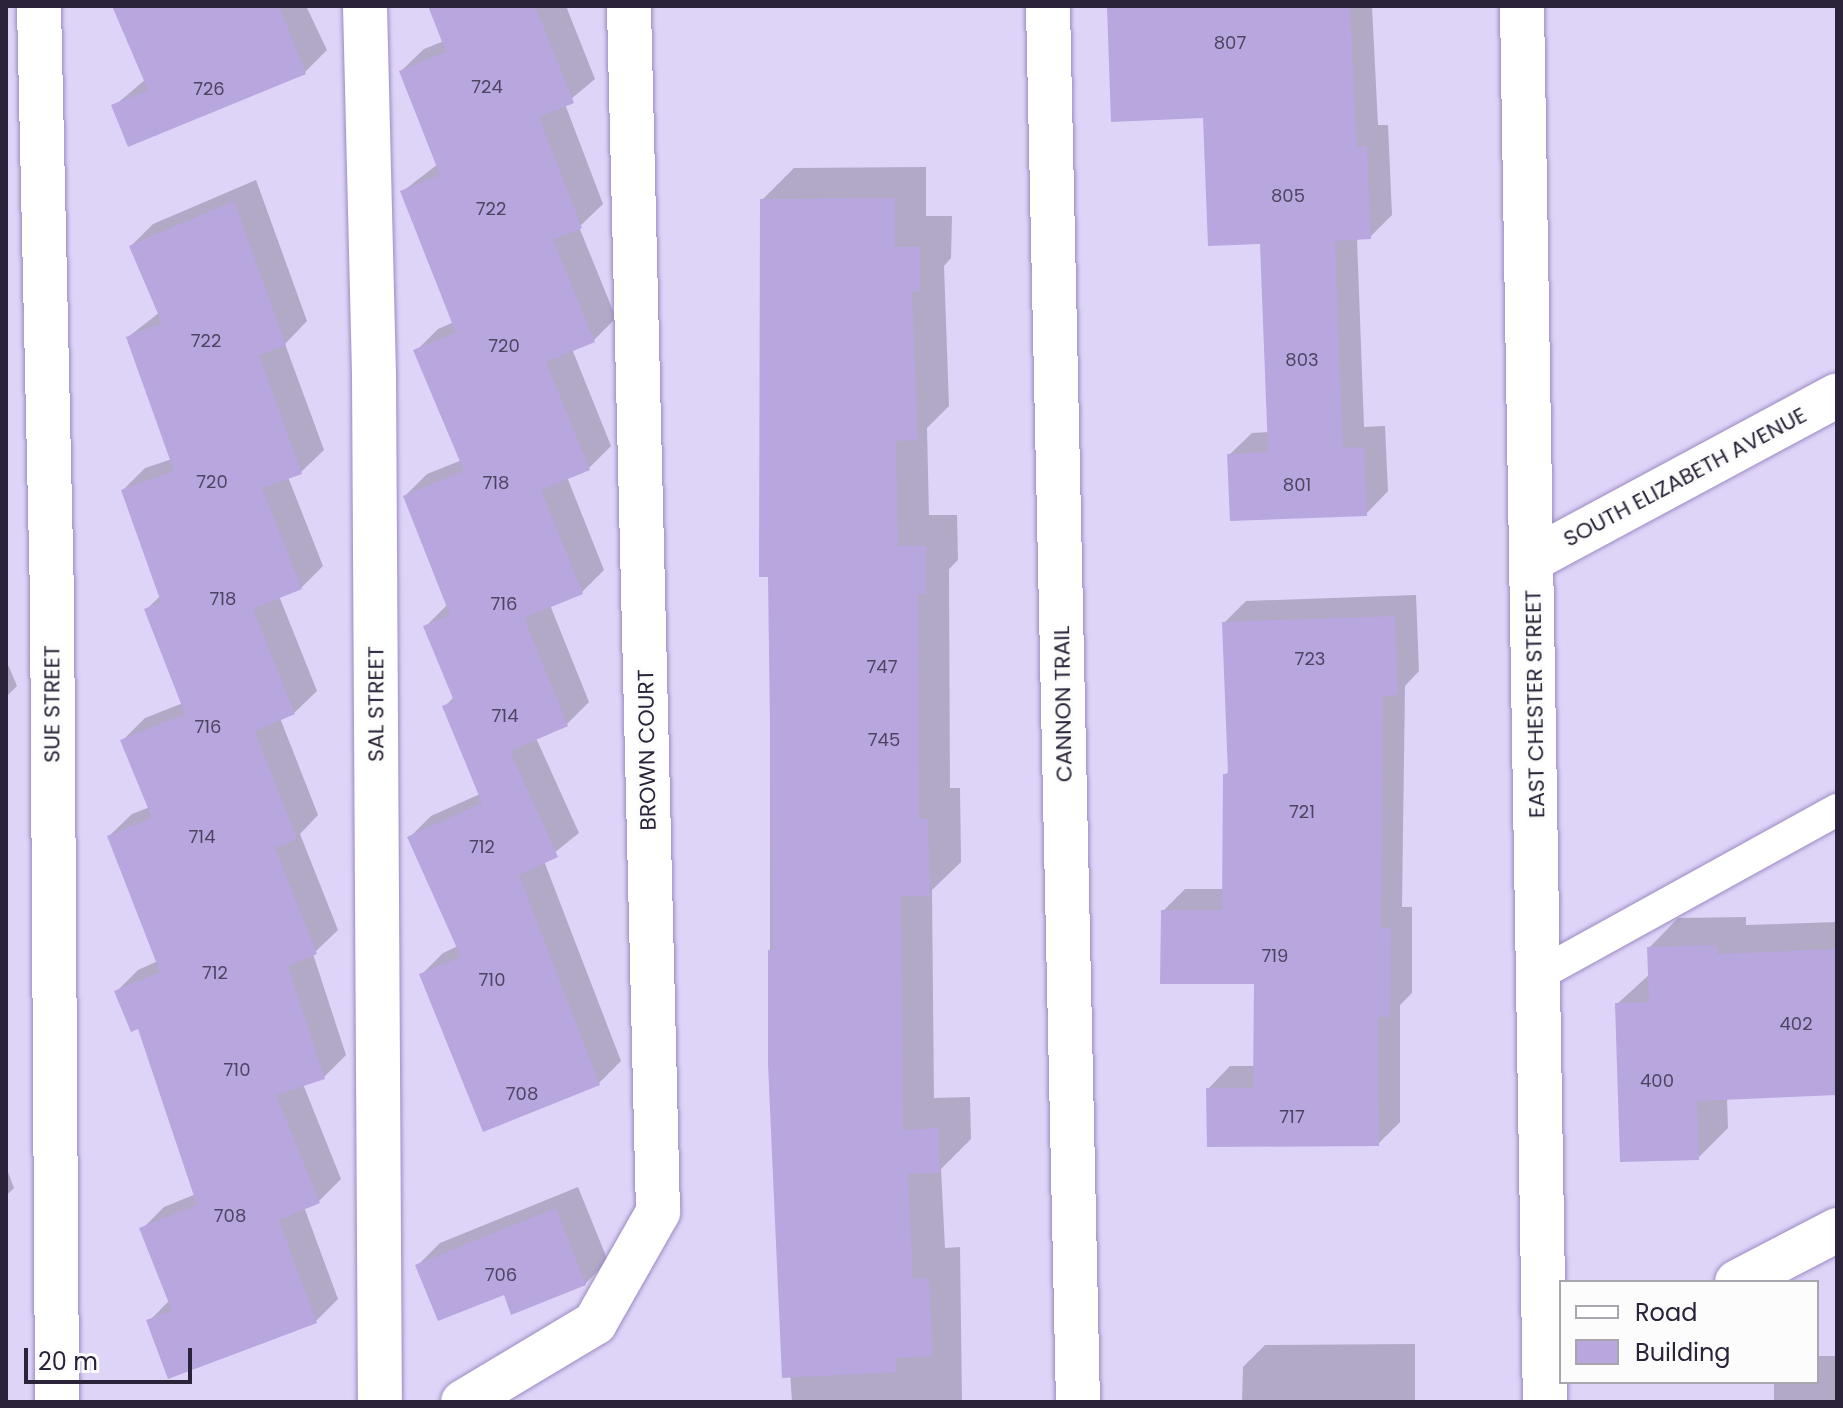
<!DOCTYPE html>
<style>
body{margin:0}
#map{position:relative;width:1843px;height:1408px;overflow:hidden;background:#ded4f8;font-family:Poppins,sans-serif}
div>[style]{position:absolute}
.shadow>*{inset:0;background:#0003}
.building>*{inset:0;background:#b8a6df}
.roads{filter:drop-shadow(0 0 2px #9b8ac1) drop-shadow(0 0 2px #9b8ac1)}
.lane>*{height:32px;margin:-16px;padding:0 16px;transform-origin:16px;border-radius:16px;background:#fff}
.street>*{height:44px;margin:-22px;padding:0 22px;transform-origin:22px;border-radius:22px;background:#fff}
span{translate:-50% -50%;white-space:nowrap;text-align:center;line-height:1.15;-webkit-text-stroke:6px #fcfcfc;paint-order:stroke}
.number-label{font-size:18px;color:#4e4462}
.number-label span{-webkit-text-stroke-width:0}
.street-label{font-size:22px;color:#2a2339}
.frame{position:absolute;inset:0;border:8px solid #2a2339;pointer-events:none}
.legend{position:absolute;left:1559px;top:1280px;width:260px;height:104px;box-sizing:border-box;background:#fcfcfc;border:2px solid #a8a5ae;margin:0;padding:10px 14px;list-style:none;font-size:24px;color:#2a2339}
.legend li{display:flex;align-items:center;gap:16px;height:40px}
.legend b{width:40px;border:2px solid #a8a5ae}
.scale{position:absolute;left:24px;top:1348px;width:168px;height:36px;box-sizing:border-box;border:4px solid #2a2339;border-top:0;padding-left:10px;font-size:24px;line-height:28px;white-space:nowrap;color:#2a2339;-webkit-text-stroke:6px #fcfcfc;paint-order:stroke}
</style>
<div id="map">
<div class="shadow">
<div style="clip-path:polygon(114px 6px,306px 6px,327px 50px,305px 72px,114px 106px,146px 79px)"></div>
<div style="clip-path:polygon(430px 6px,566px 6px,595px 79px,565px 104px,603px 204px,579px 227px,616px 318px,594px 340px,572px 349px,611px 446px,589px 468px,567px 477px,604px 570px,582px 592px,550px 605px,589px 702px,567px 724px,536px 738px,579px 833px,544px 861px,621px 1061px,599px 1083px,421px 975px,443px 953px,458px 946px,409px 838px,431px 816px,480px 794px,444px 707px,454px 697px,425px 627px,448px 604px,405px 496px,427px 474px,462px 460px,416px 351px,438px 329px,454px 322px,403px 191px,438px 164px,401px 71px,424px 49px,444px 41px)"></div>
<div style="clip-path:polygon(1110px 6px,1372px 6px,1378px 125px,1388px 125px,1392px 215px,1370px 237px,1357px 238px,1364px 427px,1385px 426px,1388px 491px,1366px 514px,1229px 455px,1252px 433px,1269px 432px,1262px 242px,1205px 116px)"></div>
<div style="clip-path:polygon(926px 167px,926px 216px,952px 216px,951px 258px,944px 266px,949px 406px,927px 428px,929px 515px,957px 515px,958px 560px,949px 569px,950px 788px,960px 788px,961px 862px,932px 890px,934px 1098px,970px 1097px,971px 1139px,941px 1169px,945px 1248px,960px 1247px,962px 1402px,792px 1402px,770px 1064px,770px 575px,762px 200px,794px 168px)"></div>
<div style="clip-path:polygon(256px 180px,307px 321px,285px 344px,324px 450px,301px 472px,288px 477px,323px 566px,301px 588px,279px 596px,317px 691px,294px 713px,280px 718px,318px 815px,300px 834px,338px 930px,313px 954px,346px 1055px,324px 1077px,303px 1084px,341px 1179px,319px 1201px,304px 1207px,338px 1299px,316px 1321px,149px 1321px,170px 1300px,142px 1229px,164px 1207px,196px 1194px,140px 1026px,116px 992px,138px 970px,158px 961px,109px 836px,132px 814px,150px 807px,123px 740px,145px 718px,183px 703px,147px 609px,161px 595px,123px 490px,145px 468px,172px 459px,128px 337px,160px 312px,131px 246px,153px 224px)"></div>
<div style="clip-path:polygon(1416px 595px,1419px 671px,1405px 686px,1402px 907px,1412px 907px,1412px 993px,1400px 1005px,1400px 1122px,1378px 1144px,1208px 1089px,1230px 1066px,1255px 1066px,1256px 982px,1163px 911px,1185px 889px,1224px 889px,1225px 775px,1230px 770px,1224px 623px,1246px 601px)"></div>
<div style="clip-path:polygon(6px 660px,17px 686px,6px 697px)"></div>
<div style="clip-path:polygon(1746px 917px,1746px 925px,1837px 922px,1837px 1093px,1727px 1098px,1728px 1128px,1698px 1158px,1617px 1004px,1650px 974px,1649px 948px,1678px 918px)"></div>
<div style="clip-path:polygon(6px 1167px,14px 1188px,6px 1196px)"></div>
<div style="clip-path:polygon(578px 1187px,608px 1261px,585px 1284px,505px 1292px,418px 1265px,440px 1243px)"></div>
<div style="clip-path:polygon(1415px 1344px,1415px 1402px,1242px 1402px,1243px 1367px,1265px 1345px)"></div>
<div style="clip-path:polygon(1817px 1356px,1837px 1356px,1837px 1402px,1774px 1402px,1774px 1382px,1817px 1382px)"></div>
</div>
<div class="building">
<div style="clip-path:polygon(112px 6px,279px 6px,306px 74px,128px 147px,111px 105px,148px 90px)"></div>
<div style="clip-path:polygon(428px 6px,535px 6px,574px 103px,539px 117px,582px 228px,553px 240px,595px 342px,546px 362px,590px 470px,541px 490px,583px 594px,524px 618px,568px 726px,510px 751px,558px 857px,519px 875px,600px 1085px,483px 1132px,419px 974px,461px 957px,407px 837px,482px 803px,442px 706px,454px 701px,423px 626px,450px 615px,403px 496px,464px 471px,413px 350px,456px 333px,400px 191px,440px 175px,399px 71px,446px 52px)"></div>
<div style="clip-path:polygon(1107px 6px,1350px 6px,1357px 147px,1367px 146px,1371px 239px,1335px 241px,1343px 448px,1364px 447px,1367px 516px,1230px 521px,1227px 454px,1268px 452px,1260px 244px,1208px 246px,1203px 118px,1111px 122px)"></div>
<div style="clip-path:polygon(895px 198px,895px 247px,920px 247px,920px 292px,912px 292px,918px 440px,896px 441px,898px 546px,926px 546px,926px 594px,918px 594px,919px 819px,928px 819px,930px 896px,901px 896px,903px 1130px,939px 1128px,940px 1173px,908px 1174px,913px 1279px,929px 1278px,933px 1356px,896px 1358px,897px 1372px,782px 1378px,768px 1064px,768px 950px,773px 950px,768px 577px,759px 577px,760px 199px)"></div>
<div style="clip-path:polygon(234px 201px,286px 345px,259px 355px,302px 474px,262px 488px,302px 589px,253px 609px,295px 714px,255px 731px,297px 839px,275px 848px,317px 954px,288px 966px,325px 1079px,276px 1095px,320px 1203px,279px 1220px,317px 1323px,168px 1379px,146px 1320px,172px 1311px,139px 1228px,197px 1205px,138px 1029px,131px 1032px,114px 991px,160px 972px,107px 836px,152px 818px,120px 740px,185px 714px,144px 609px,161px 602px,121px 490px,174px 471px,126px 337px,162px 323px,129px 246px)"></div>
<div style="clip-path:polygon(1395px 616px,1398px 695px,1383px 696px,1381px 928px,1391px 928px,1390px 1017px,1378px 1017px,1379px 1146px,1207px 1147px,1206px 1088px,1253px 1088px,1254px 984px,1160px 984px,1161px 910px,1222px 910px,1223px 774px,1228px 774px,1222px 622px)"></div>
<div style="clip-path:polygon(1717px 945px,1717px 954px,1837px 949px,1837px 1095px,1697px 1101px,1699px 1160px,1620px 1162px,1615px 1003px,1649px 1002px,1647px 947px)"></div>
<div style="clip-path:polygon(556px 1208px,586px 1285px,511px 1315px,504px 1295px,438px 1321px,415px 1265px)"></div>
</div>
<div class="roads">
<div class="lane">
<div style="left:1538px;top:975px;width:342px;rotate:-28.9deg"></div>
</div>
<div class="street">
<div style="left:39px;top:6px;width:591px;rotate:88.74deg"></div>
<div style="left:52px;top:597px;width:805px;rotate:89.64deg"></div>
<div style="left:365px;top:6px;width:369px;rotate:88.6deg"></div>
<div style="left:374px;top:375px;width:1027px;rotate:89.67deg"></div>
<div style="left:1048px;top:6px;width:1396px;rotate:88.77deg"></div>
<div style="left:1522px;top:6px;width:1396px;rotate:89.06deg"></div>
<div style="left:1533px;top:559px;width:345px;rotate:-28.3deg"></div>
<div style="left:1737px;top:1282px;width:113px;rotate:-27.5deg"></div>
<div style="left:463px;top:1402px;width:154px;rotate:-30.9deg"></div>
<div style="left:595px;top:1323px;width:128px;rotate:-60.4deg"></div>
<div style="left:658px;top:1212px;width:1206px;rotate:-91.38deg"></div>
</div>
</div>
<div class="number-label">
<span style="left:1230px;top:43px">807</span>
<span style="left:487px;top:87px">724</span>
<span style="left:209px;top:89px">726</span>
<span style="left:1288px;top:196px">805</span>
<span style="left:491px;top:209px">722</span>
<span style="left:206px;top:341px">722</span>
<span style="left:504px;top:346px">720</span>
<span style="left:1302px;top:360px">803</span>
<span style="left:212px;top:482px">720</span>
<span style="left:496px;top:483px">718</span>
<span style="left:1297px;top:485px">801</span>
<span style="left:223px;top:599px">718</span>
<span style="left:504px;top:604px">716</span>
<span style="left:1310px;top:659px">723</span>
<span style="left:882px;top:667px">747</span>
<span style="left:505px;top:716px">714</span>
<span style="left:208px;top:727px">716</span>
<span style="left:884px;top:740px">745</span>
<span style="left:1302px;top:812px">721</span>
<span style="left:202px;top:837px">714</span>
<span style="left:482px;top:847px">712</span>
<span style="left:1275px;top:956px">719</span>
<span style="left:215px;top:973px">712</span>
<span style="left:492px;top:980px">710</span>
<span style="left:1796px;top:1024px">402</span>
<span style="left:237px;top:1070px">710</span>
<span style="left:1657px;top:1081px">400</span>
<span style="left:522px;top:1094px">708</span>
<span style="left:1292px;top:1117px">717</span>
<span style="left:230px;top:1216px">708</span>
<span style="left:501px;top:1275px">706</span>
</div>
<div class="street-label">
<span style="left:1685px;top:477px;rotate:-28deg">SOUTH ELIZABETH AVENUE</span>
<span style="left:52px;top:704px;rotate:-90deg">SUE STREET</span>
<span style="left:376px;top:704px;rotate:-90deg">SAL STREET</span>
<span style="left:1063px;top:704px;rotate:-91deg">CANNON TRAIL</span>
<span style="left:1535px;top:704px;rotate:-91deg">EAST CHESTER STREET</span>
<span style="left:647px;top:750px;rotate:-91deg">BROWN COURT</span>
</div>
<div class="frame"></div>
<ul class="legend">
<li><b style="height:10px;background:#fff"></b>Road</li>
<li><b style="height:22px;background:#b8a6df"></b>Building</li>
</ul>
<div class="scale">20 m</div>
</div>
